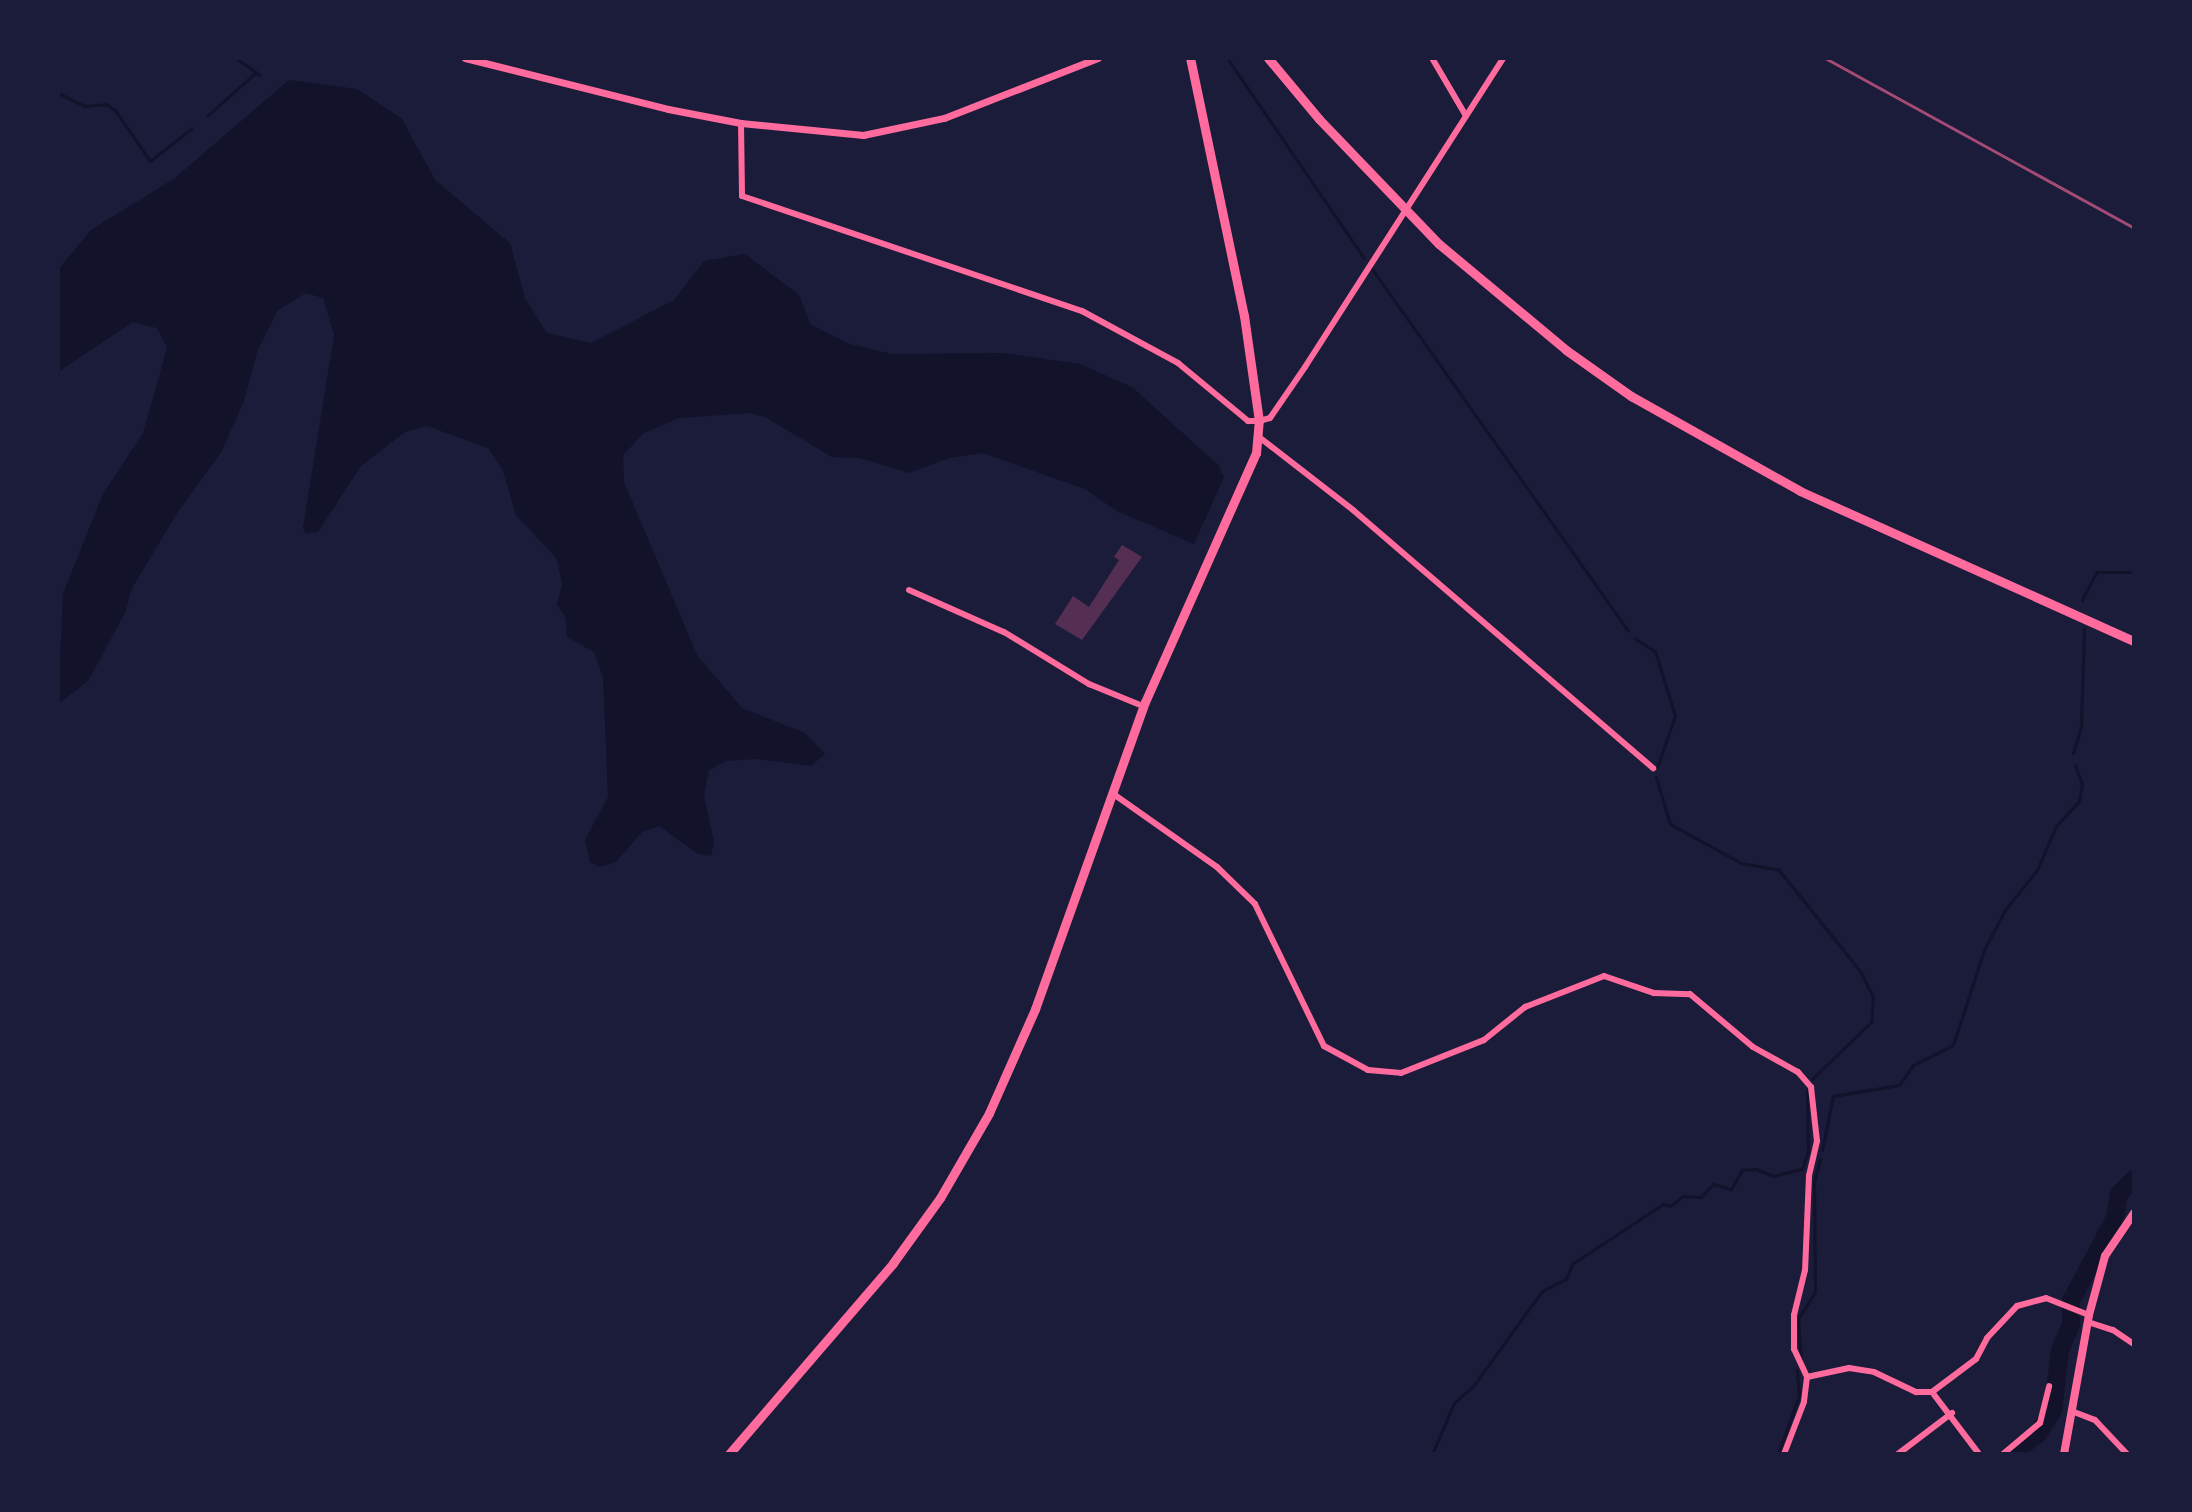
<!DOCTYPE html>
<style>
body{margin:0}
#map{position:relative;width:2192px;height:1512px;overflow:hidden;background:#1b1b3a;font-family:"Space Grotesk",sans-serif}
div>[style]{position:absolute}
.water>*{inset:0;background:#12122b}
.stream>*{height:3px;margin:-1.5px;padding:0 1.5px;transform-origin:1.5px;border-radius:1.5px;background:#12122b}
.river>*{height:18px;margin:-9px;padding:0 9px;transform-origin:9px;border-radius:9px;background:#12122b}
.building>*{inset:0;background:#542f53}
.minor>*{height:6px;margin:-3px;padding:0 3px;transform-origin:3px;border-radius:3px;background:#ff6b9d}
.tertiary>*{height:7px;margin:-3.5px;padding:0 3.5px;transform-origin:3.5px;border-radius:3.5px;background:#ff6b9d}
.secondary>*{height:8px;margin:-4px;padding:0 4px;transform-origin:4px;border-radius:4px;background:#ff6b9d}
.primary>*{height:9px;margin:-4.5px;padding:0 4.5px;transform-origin:4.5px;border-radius:4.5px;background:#ff6b9d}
.trunk>*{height:9px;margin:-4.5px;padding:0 4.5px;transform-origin:4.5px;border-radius:4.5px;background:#ff6b9d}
.rail>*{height:3px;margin:-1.5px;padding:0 1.5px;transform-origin:1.5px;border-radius:1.5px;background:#a44b75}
span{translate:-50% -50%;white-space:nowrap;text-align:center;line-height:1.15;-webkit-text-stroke:6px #1b1b3a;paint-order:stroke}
.frame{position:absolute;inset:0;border:60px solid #1b1b3a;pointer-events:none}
</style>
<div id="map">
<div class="water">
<div style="clip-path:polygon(289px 80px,357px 89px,402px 119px,435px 180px,510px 243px,525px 298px,547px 333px,591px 343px,674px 300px,704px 261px,745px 254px,799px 295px,811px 325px,850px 344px,892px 354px,1003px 353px,1080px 364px,1132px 387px,1218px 465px,1224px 477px,1194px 544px,1117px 511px,1085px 489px,983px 453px,949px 458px,909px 473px,860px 458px,832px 457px,765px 417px,750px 413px,679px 418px,644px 433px,623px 455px,624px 482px,697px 655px,742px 708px,805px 733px,825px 754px,811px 766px,756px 759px,726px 761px,709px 770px,704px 795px,714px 842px,711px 856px,698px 854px,659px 826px,642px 832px,616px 862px,600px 867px,590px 862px,585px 840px,608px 797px,603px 677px,594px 652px,567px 637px,566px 619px,557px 604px,562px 585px,557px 559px,516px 515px,503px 471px,488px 448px,427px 426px,405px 432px,361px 466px,318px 532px,306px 534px,303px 528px,334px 335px,323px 298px,306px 293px,278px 310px,257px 352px,244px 401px,221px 453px,177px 513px,132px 588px,125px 613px,88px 681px,58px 704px,63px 594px,103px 494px,143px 433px,167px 348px,157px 328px,133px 322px,58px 372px,58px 270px,91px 230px,175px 178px)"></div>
</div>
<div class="stream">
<div style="left:236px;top:58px;width:29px;rotate:36deg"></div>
<div style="left:1227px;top:58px;width:242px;rotate:55.6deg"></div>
<div style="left:58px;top:93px;width:30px;rotate:26deg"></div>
<div style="left:85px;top:106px;width:21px;rotate:-5deg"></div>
<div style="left:106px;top:104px;width:11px;rotate:34deg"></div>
<div style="left:115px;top:110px;width:62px;rotate:55.5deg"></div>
<div style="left:150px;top:161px;width:53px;rotate:-38.2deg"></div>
<div style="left:207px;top:116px;width:66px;rotate:-41.9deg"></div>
<div style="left:1372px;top:269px;width:443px;rotate:54.7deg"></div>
<div style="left:2082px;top:600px;width:31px;rotate:-63deg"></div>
<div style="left:2096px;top:572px;width:38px"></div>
<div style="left:1634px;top:638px;width:25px;rotate:32deg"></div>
<div style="left:1655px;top:651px;width:68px;rotate:72.9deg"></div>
<div style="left:1675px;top:716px;width:54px;rotate:109.4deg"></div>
<div style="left:2073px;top:753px;width:28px;rotate:-73deg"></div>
<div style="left:2081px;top:726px;width:97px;rotate:-88.2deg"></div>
<div style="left:1656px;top:777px;width:49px;rotate:73.4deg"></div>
<div style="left:1670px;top:824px;width:81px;rotate:28.8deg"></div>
<div style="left:1741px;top:863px;width:39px;rotate:10deg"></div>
<div style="left:1779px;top:870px;width:129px;rotate:51.3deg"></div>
<div style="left:1860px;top:971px;width:28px;rotate:63deg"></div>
<div style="left:1873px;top:996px;width:26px;rotate:94deg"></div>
<div style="left:1871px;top:1022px;width:82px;rotate:136deg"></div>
<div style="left:1822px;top:1150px;width:55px;rotate:-78.5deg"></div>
<div style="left:1833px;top:1096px;width:67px;rotate:-9.5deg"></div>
<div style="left:1899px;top:1085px;width:24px;rotate:-55deg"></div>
<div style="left:1913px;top:1065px;width:45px;rotate:-26.6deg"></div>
<div style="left:1953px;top:1045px;width:100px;rotate:-71.9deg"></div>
<div style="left:1984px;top:950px;width:45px;rotate:-62.3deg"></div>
<div style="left:2005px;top:910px;width:51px;rotate:-51.3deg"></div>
<div style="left:2037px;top:870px;width:48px;rotate:-66.6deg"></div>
<div style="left:2056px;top:826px;width:34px;rotate:-47deg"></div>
<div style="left:2079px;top:801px;width:17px;rotate:-80deg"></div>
<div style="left:2082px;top:784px;width:20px;rotate:-110deg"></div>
<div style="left:1801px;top:1359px;width:40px;rotate:-94.3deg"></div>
<div style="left:1798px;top:1319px;width:32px;rotate:-58deg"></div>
<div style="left:1815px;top:1292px;width:109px;rotate:-90.5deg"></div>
<div style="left:1814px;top:1183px;width:25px;rotate:-76deg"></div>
<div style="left:1432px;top:1454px;width:56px;rotate:-66.7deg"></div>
<div style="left:1454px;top:1403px;width:27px;rotate:-42deg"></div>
<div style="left:1474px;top:1385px;width:116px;rotate:-54.1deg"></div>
<div style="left:1542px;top:1291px;width:27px;rotate:-27deg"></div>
<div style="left:1566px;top:1279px;width:16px;rotate:-68deg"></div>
<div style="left:1572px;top:1264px;width:109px;rotate:-33.4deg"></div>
<div style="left:1663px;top:1204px;width:7px;rotate:16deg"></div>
<div style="left:1670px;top:1206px;width:16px;rotate:-38deg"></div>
<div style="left:1683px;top:1196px;width:18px;rotate:3deg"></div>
<div style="left:1701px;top:1197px;width:18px;rotate:-47deg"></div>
<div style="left:1713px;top:1184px;width:19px;rotate:16deg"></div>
<div style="left:1731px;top:1189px;width:22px;rotate:-60deg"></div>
<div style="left:1742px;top:1170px;width:14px;rotate:-4deg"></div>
<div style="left:1756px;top:1169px;width:18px;rotate:22deg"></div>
<div style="left:1773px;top:1176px;width:30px;rotate:-14deg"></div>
<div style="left:1802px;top:1169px;width:19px;rotate:-72deg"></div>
<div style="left:1808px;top:1151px;width:61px;rotate:-90.9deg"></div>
<div style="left:1778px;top:1454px;width:63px;rotate:-70.4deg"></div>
<div style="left:1799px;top:1395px;width:25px;rotate:-95deg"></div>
</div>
<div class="river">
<div style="left:2012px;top:1454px;width:33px;rotate:-38deg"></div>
<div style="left:2038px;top:1434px;width:28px;rotate:-58deg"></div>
<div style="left:2053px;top:1410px;width:60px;rotate:-83.3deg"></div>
<div style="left:2060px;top:1350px;width:28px;rotate:-67deg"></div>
<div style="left:2071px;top:1324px;width:23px;rotate:-90deg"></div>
<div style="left:2071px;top:1301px;width:94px;rotate:-62.1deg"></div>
<div style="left:2115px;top:1218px;width:24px;rotate:-81deg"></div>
<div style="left:2119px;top:1194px;width:21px;rotate:-45deg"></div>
</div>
<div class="building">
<div style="clip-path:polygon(1122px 545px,1142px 557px,1082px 640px,1055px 624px,1073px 596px,1089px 607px,1119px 560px,1114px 557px)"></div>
</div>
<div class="minor">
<div style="left:1432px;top:58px;width:67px;rotate:59.6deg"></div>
<div style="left:741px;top:123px;width:73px;rotate:89.2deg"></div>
<div style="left:742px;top:196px;width:359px;rotate:18.7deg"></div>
<div style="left:1082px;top:311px;width:109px;rotate:28.4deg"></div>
<div style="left:1178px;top:363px;width:91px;rotate:39.6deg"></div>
<div style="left:1248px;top:421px;width:11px"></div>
<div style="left:1259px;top:421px;width:11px;rotate:-15deg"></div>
<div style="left:1270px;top:418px;width:62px;rotate:-55.5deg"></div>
<div style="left:1305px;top:367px;width:367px;rotate:-57.3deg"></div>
<div style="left:1259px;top:437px;width:119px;rotate:37.8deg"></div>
<div style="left:1353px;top:510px;width:396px;rotate:40.7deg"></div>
<div style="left:909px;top:590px;width:104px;rotate:23.9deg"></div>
<div style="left:1004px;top:632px;width:100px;rotate:31.5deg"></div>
<div style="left:1089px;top:684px;width:58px;rotate:22.2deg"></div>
<div style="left:1112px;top:793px;width:128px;rotate:35.2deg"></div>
<div style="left:1217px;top:867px;width:53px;rotate:44.2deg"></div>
<div style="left:1255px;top:904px;width:158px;rotate:64.1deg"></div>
<div style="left:1324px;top:1046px;width:50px;rotate:28.6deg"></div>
<div style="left:1368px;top:1070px;width:33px;rotate:5deg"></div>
<div style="left:1401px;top:1073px;width:89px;rotate:-21.7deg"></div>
<div style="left:1484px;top:1040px;width:53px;rotate:-38.8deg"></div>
<div style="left:1525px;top:1007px;width:85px;rotate:-21.4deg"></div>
<div style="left:1604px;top:976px;width:53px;rotate:18.8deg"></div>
<div style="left:1654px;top:993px;width:36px;rotate:2deg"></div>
<div style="left:1690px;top:994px;width:82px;rotate:40.1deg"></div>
<div style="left:1753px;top:1047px;width:51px;rotate:29.1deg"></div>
<div style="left:1798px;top:1072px;width:20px;rotate:49deg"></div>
<div style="left:1811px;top:1087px;width:54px;rotate:83.7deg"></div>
<div style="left:1817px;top:1141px;width:36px;rotate:103deg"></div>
<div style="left:1809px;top:1176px;width:94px;rotate:92.4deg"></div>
<div style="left:1805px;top:1270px;width:46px;rotate:103.7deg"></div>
<div style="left:1794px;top:1315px;width:34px;rotate:90deg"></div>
<div style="left:1794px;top:1349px;width:31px;rotate:65deg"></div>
<div style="left:1807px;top:1377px;width:25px;rotate:97deg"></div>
<div style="left:1804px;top:1402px;width:56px;rotate:111deg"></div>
<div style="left:2088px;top:1322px;width:26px;rotate:18deg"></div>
<div style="left:2113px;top:1330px;width:25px;rotate:34deg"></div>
<div style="left:1807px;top:1377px;width:43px;rotate:-12.1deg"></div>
<div style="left:1849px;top:1368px;width:25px;rotate:9deg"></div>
<div style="left:1874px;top:1372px;width:47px;rotate:25.5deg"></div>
<div style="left:1916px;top:1392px;width:16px"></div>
<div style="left:1932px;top:1392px;width:55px;rotate:-36.9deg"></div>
<div style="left:1976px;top:1359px;width:24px;rotate:-62deg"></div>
<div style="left:1987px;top:1338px;width:44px;rotate:-46.8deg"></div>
<div style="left:2017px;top:1306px;width:30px;rotate:-15deg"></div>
<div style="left:2046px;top:1298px;width:46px;rotate:21.6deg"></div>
<div style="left:1932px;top:1392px;width:78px;rotate:52.8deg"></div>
<div style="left:2074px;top:1412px;width:22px;rotate:21deg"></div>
<div style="left:2095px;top:1420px;width:47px;rotate:46.7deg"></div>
<div style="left:1898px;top:1454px;width:68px;rotate:-37.2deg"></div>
<div style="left:2003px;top:1454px;width:48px;rotate:-40deg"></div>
<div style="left:2040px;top:1423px;width:38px;rotate:-76deg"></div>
</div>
<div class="tertiary">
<div style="left:465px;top:58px;width:209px;rotate:14.1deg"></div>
<div style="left:668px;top:109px;width:74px;rotate:10.9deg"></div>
<div style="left:741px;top:123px;width:123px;rotate:5.6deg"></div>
<div style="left:863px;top:135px;width:83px;rotate:-11.9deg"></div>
<div style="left:944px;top:118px;width:165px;rotate:-21.3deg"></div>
</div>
<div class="secondary">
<div style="left:2064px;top:1454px;width:141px;rotate:-79.8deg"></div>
<div style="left:2089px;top:1315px;width:61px;rotate:-74.8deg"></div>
<div style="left:2105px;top:1256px;width:52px;rotate:-56deg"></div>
</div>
<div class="primary">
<div style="left:729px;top:1454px;width:252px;rotate:-49.3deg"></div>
<div style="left:893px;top:1263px;width:80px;rotate:-54.1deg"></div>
<div style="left:940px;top:1198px;width:98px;rotate:-60deg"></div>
<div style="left:989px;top:1113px;width:114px;rotate:-66.1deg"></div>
<div style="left:1035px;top:1009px;width:326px;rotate:-70.3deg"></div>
<div style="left:1145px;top:702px;width:273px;rotate:-66deg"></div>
<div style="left:1256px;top:453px;width:32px;rotate:-85deg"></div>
<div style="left:1259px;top:421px;width:106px;rotate:-98.1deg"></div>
<div style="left:1244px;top:316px;width:264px;rotate:-101.8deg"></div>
</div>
<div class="trunk">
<div style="left:1268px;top:58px;width:80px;rotate:50.1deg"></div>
<div style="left:1319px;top:119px;width:173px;rotate:46.2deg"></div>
<div style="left:1439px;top:244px;width:165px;rotate:39.8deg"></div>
<div style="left:1566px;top:350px;width:80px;rotate:35.3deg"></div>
<div style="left:1631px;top:396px;width:194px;rotate:29.3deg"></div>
<div style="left:1800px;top:491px;width:366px;rotate:24.2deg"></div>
</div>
<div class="rail">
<div style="left:1825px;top:58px;width:353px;rotate:28.8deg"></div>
</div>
<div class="frame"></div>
</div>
